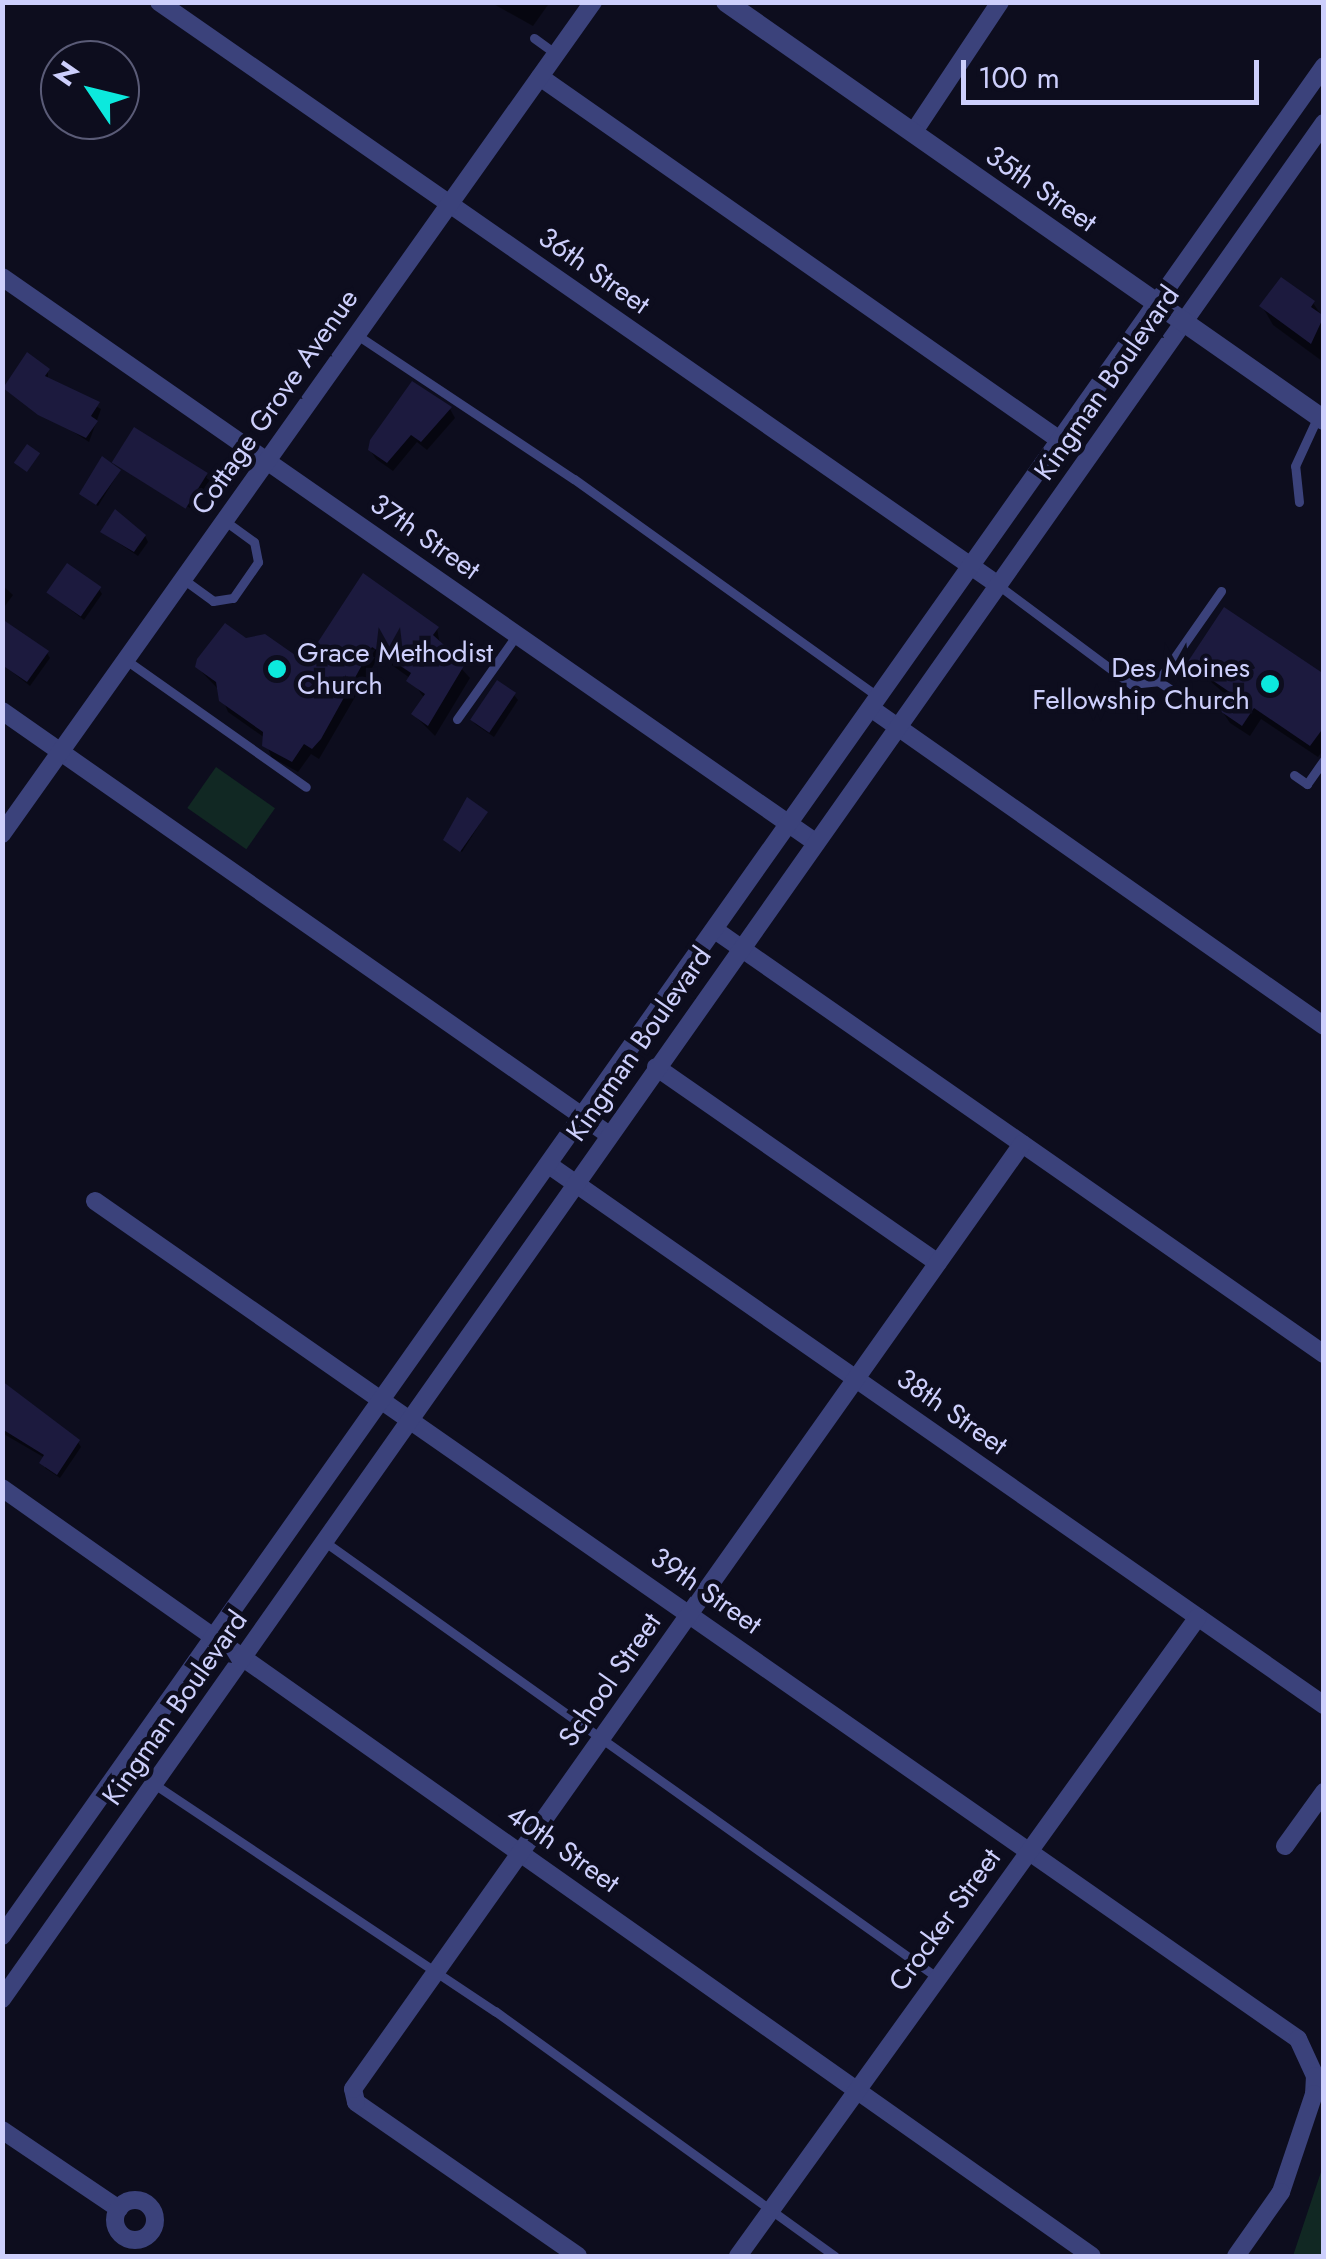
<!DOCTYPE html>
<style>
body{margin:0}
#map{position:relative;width:1326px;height:2259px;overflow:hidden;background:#0d0d1e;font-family:Jost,sans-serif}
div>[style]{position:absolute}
.green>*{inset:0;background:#112823;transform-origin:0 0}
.shadow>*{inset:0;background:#0007}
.building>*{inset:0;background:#1c1a3e;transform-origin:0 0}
.service>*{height:9px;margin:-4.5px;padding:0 4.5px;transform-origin:4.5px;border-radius:4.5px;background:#3b427b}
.minor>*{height:18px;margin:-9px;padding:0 9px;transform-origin:9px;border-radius:9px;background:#3b427b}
.minor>.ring{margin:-9px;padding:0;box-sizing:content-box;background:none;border:18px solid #3b427b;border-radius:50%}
.tertiary>*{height:20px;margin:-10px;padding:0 10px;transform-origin:10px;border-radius:10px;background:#3b427b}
.dots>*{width:28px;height:28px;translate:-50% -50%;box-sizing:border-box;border:5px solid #0d0d1e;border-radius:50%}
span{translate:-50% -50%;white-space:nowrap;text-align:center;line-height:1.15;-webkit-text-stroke:9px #0d0d1e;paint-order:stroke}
.street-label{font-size:28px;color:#cdcffc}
.poi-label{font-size:28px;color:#cdcffc}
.left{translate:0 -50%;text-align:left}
.right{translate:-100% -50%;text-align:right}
.frame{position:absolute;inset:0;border:5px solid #cdcffc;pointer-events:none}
.north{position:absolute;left:40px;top:40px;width:100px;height:100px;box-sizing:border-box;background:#0d0d1e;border:2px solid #5a5b77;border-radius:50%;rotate:305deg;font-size:28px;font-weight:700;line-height:40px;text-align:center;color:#cdcffc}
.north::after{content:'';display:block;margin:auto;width:35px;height:45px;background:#0ce9dd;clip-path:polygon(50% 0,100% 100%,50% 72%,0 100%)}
.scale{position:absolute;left:961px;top:60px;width:298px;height:45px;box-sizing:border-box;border:5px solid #cdcffc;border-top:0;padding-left:12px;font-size:30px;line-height:35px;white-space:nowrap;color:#cdcffc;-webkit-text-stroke:8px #0d0d1e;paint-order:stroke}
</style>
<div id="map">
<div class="green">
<div style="left:216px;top:767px;width:72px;height:50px;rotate:35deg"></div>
<div style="clip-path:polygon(1323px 2166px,1323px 2256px,1293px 2256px)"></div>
</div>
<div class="shadow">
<div style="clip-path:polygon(490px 2px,550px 2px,533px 26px)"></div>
<div style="clip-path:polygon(1313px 303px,1324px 319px,1322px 361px,1273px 325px,1262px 306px)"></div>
<div style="clip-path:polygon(48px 370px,48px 380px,101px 409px,89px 442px,6px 388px)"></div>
<div style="clip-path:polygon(450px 409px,455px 418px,427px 450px,417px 442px,393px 471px,376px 459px,370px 450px)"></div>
<div style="clip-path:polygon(113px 461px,206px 475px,210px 480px,190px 508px)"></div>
<div style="clip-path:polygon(119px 472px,98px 506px,83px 496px)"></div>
<div style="clip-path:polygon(102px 532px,145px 536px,148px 542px,138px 556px)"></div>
<div style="clip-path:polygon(2px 585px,13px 595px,2px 610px)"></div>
<div style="clip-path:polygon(99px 589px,102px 594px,84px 620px,50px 594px)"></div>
<div style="clip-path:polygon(437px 628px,440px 645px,470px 678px,435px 736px,414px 715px,425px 699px,410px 678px,379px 656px,319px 759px,311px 754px,298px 772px,271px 757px,265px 738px,228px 712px,219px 690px,197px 667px,246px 640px,305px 665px)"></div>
<div style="clip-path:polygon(47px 653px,50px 658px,30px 686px,2px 664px)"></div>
<div style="clip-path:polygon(1189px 663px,1324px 677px,1324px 749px,1318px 757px,1261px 719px,1250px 736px,1230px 723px,1222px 711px,1231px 699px)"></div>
<div style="clip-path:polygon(514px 695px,518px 700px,494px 737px,475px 724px,471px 718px)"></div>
<div style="clip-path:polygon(486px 814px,462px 852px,447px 842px)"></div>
<div style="clip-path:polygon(2px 1385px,78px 1442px,81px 1447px,60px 1478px,45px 1468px,45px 1458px,2px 1433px)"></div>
</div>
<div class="building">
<div style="clip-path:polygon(1281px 277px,1315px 301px,1311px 307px,1324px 316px,1311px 344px,1259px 306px)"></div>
<div style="clip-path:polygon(27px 352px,50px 369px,45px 376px,100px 402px,91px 416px,98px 421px,86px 438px,38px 415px,3px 388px)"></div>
<div style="clip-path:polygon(412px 381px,452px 407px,421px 442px,411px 435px,387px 463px,368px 450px,370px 440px)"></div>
<div style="left:134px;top:427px;width:87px;height:42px;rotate:32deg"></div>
<div style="left:27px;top:444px;width:16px;height:23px;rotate:35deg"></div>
<div style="clip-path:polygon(102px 456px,121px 470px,96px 505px,79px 494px)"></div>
<div style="clip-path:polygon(115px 509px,146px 535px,134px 552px,100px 532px)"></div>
<div style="left:67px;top:563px;width:42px;height:36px;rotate:35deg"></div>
<div style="clip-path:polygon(363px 573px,439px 627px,433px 635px,465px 664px,428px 726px,411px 714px,425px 694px,406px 681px,411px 673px,372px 647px,321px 739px,312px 749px,304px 744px,292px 762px,262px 746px,263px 732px,219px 701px,216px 682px,195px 667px,197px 659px,225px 623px,246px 638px,265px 634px,305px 662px)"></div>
<div style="clip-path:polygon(1224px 607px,1324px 674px,1324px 727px,1310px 746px,1254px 708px,1242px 726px,1220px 711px,1231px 693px,1187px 663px)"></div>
<div style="clip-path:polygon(2px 619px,49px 651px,27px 682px,2px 665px)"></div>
<div style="left:497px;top:680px;width:23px;height:48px;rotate:34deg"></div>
<div style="clip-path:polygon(467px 797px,488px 812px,460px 852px,443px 840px)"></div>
<div style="clip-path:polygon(2px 1381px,80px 1440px,57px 1475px,39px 1463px,44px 1455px,2px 1429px)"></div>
</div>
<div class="service">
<div style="left:534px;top:38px;width:27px;rotate:36deg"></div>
<div style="left:357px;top:335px;width:260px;rotate:33.6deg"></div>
<div style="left:574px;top:479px;width:373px;rotate:35.6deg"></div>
<div style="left:1299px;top:502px;width:36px;rotate:-96deg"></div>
<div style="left:1295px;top:466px;width:55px;rotate:-65.3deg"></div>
<div style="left:183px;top:579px;width:37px;rotate:36deg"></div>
<div style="left:213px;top:601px;width:20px;rotate:-9deg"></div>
<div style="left:233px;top:598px;width:44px;rotate:-55.2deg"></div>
<div style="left:258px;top:562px;width:20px;rotate:-101deg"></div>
<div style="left:254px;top:542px;width:36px;rotate:-144deg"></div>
<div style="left:998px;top:585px;width:166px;rotate:36.7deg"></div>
<div style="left:1131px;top:684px;width:27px;rotate:-6deg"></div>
<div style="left:1158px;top:681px;width:14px;rotate:34deg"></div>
<div style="left:126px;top:660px;width:220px;rotate:35.2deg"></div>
<div style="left:1158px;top:681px;width:110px;rotate:-55deg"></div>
<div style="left:457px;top:719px;width:102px;rotate:-54.6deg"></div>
<div style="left:1294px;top:775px;width:16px;rotate:35deg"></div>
<div style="left:1307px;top:784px;width:29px;rotate:-55deg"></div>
<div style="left:325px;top:1542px;width:752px;rotate:35.42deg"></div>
<div style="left:154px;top:1784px;width:410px;rotate:33.7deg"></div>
<div style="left:495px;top:2011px;width:419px;rotate:35.8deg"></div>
</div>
<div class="minor">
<div style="left:159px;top:2px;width:1022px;rotate:34.79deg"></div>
<div style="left:540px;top:77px;width:636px;rotate:34.94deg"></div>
<div style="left:913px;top:133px;width:157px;rotate:-56.4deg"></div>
<div style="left:2px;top:277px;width:990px;rotate:34.8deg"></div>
<div style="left:872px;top:709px;width:552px;rotate:35.04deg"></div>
<div style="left:2px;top:711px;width:739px;rotate:34.92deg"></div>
<div style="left:2px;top:834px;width:1021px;rotate:-54.61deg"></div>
<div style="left:715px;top:930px;width:742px;rotate:34.85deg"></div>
<div style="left:656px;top:1067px;width:343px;rotate:34.8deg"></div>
<div style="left:549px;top:1165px;width:945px;rotate:34.87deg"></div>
<div style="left:95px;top:1201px;width:1466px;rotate:34.86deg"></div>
<div style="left:1298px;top:2039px;width:41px;rotate:65.3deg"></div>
<div style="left:1315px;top:2076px;width:18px;rotate:93deg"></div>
<div style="left:1314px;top:2094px;width:103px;rotate:108.6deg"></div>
<div style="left:1281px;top:2192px;width:78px;rotate:125.1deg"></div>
<div style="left:2px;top:1488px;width:1333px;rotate:35.17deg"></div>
<div style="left:1285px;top:1846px;width:67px;rotate:-54.2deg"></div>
<div style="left:2px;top:1936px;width:2290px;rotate:-54.74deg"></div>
<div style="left:2px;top:1999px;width:2295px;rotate:-54.83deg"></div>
<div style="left:2px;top:2130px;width:141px;rotate:34deg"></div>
<div class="ring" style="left:115px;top:2200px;width:22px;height:22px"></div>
<div style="left:578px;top:2256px;width:270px;rotate:-145.3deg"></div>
<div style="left:356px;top:2102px;width:13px;rotate:-103deg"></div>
<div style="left:353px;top:2089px;width:1158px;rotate:-54.7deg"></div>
<div style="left:738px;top:2256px;width:787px;rotate:-54.25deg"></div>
</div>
<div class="tertiary">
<div style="left:726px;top:2px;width:730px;rotate:34.95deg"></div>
</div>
<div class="dots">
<div style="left:277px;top:669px;background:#0ce9dd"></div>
<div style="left:1270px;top:684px;background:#0ce9dd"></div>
</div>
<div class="street-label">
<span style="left:1041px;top:189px;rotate:35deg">35th Street</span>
<span style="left:594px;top:271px;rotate:35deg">36th Street</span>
<span style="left:1107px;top:383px;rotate:-55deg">Kingman Boulevard</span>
<span style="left:275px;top:402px;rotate:-55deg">Cottage Grove Avenue</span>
<span style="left:425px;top:537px;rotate:35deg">37th Street</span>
<span style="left:639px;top:1044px;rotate:-55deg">Kingman Boulevard</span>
<span style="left:952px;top:1412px;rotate:35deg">38th Street</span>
<span style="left:706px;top:1591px;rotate:35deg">39th Street</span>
<span style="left:610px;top:1680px;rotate:-55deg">School Street</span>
<span style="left:175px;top:1708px;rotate:-55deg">Kingman Boulevard</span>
<span style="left:563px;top:1849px;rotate:35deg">40th Street</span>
<span style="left:945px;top:1920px;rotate:-54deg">Crocker Street</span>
</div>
<div class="poi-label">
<span class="left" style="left:297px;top:669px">Grace Methodist<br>Church</span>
<span class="right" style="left:1250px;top:684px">Des Moines<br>Fellowship Church</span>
</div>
<div class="frame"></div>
<div class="north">N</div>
<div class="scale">100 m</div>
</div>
